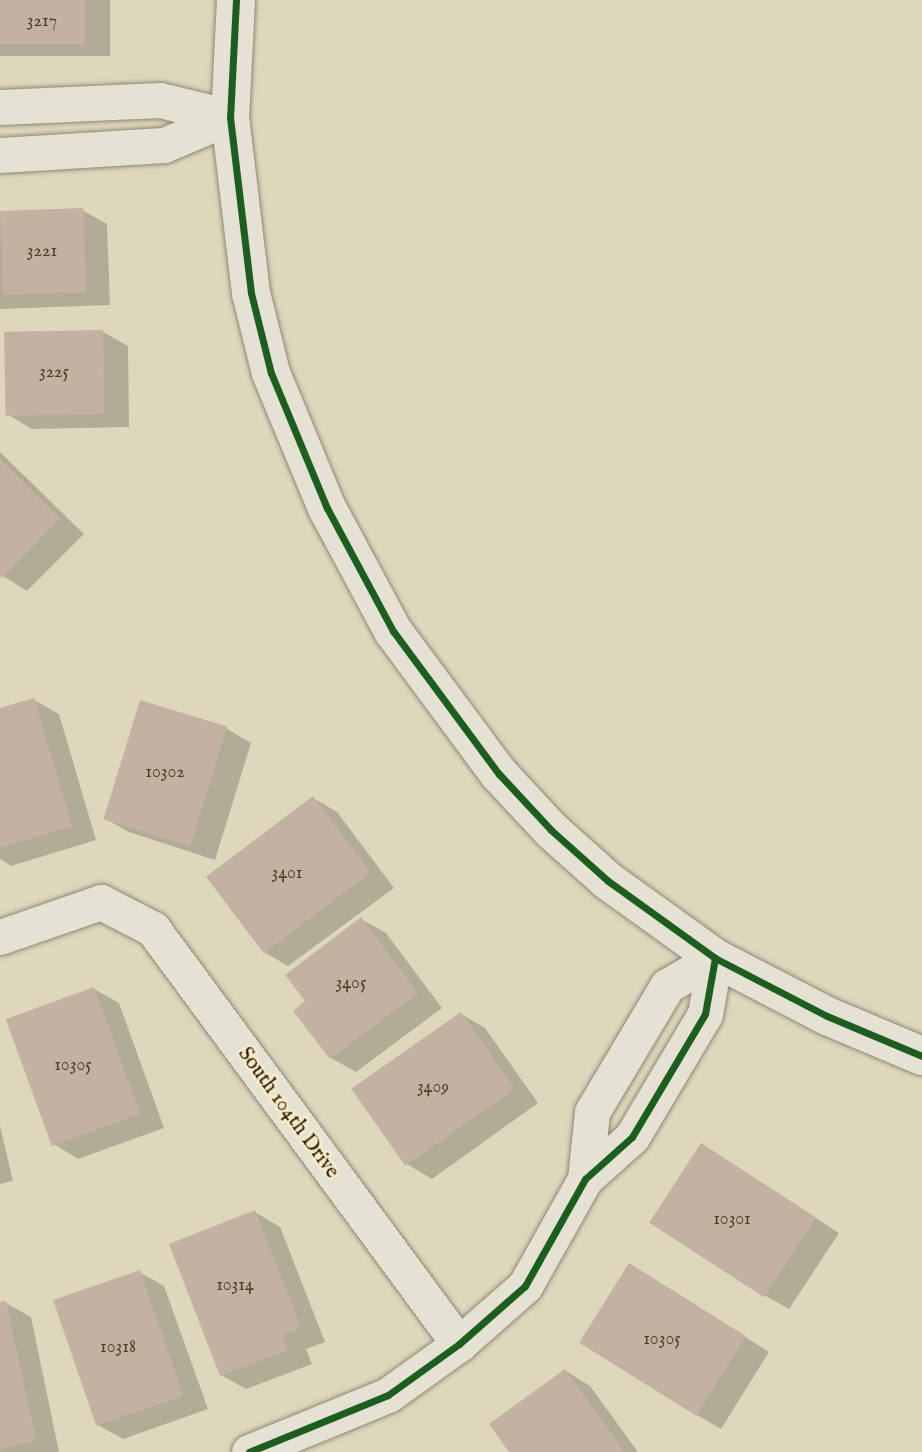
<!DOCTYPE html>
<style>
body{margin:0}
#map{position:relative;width:922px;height:1452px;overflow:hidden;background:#dfd7bc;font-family:"IM FELL English",serif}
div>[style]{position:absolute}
.shadow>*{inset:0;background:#0003;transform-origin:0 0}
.building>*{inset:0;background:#c3b2a2;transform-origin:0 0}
.roads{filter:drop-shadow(0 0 2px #8f8876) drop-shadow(0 0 2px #8f8876)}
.minor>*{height:35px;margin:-17.5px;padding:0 17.5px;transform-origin:17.5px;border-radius:17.5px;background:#e5e1d3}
.tertiary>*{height:38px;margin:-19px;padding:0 19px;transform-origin:19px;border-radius:19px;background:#e5e1d3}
.cycleway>*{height:7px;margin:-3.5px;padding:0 3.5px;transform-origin:3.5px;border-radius:3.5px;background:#1b5e20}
span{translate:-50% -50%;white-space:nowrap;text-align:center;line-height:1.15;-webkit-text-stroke:6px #f3eaca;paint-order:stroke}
.number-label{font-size:18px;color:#533f28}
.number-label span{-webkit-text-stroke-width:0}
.street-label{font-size:21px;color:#2e1900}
</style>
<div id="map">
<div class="shadow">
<div style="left:0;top:0;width:110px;height:56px"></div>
<div style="clip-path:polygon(82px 210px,107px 224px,110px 305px,0 309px,0 213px)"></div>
<div style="clip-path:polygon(103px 332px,128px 346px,129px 427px,32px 429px,7px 414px)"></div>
<div style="clip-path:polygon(0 452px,84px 534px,27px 591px,0 574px)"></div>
<div style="clip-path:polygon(34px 700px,59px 714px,96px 840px,11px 866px,0 859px,0 710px)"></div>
<div style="clip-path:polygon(141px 702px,227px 729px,251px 743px,215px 860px,129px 832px,104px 818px)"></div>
<div style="clip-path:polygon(313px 798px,337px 812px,394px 888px,288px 966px,264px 952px)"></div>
<div style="clip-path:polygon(361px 919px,386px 933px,442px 1008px,356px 1072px,331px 1058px,307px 1002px)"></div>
<div style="clip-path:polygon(94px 989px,119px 1003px,164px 1128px,78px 1159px,54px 1144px)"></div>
<div style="clip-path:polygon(461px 1014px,485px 1028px,538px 1103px,432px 1179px,407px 1164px)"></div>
<div style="clip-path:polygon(0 1126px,13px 1181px,0 1184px)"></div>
<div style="clip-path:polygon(726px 1160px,839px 1233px,789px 1309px,764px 1295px)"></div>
<div style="clip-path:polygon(255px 1212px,280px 1227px,325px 1342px,306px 1349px,312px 1364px,246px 1389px,221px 1375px)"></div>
<div style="clip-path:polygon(139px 1272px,164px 1286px,208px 1409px,123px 1439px,98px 1425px)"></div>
<div style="clip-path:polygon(654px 1280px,769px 1352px,721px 1429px,697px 1415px)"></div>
<div style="clip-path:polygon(6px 1303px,31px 1317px,59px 1452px,0 1452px,0 1304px)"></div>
<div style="clip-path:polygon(566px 1371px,590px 1386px,638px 1452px,511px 1452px)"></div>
</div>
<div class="building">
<div style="left:0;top:0;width:85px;height:44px"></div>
<div style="left:83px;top:208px;width:84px;height:83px;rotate:88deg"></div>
<div style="left:103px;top:330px;width:84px;height:99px;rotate:89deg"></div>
<div style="clip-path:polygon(0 459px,60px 519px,2px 578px,0 576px)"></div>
<div style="clip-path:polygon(34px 698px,72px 826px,0 848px,0 708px)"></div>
<div style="left:140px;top:700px;width:91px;height:125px;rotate:17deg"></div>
<div style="left:313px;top:796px;width:96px;height:134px;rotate:53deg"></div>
<div style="clip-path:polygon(361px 917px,418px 993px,330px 1059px,293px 1011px,305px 1001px,285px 975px)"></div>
<div style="left:94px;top:987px;width:135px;height:94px;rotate:70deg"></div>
<div style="left:461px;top:1012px;width:94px;height:134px;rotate:55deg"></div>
<div style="left:701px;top:1143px;width:137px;height:95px;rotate:33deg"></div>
<div style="clip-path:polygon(255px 1210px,301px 1328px,283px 1335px,288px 1350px,220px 1376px,169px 1244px)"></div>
<div style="left:629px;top:1263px;width:138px;height:94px;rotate:32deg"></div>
<div style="left:140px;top:1270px;width:133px;height:92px;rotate:71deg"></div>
<div style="clip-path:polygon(6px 1301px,36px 1441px,0 1449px,0 1302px)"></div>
<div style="clip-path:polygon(565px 1369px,625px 1452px,509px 1452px,489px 1424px)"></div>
</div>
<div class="roads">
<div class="minor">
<div style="left:0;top:107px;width:160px;rotate:-2.5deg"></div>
<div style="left:160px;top:100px;width:72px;rotate:13.7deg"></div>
<div style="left:0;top:155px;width:164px;rotate:-3.5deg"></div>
<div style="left:164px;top:145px;width:72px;rotate:-23deg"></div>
<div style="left:0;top:937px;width:107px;rotate:-19.1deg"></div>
<div style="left:101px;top:902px;width:59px;rotate:27.4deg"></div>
<div style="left:153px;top:929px;width:516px;rotate:53.6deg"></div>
<div style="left:585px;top:1179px;width:67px;rotate:-84deg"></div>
<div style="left:592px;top:1112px;width:147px;rotate:-59.2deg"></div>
<div style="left:667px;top:986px;width:56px;rotate:-30.3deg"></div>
<div style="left:249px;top:1452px;width:150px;rotate:-22.3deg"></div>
<div style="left:388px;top:1395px;width:87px;rotate:-35.7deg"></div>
<div style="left:459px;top:1344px;width:88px;rotate:-41.3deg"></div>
<div style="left:525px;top:1286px;width:123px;rotate:-60.7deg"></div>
<div style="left:585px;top:1179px;width:63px;rotate:-41.8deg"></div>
<div style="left:632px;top:1137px;width:143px;rotate:-59.3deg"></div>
<div style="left:705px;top:1014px;width:57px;rotate:-79.9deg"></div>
</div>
<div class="tertiary">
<div style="left:236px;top:0;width:117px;rotate:92.9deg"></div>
<div style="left:230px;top:117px;width:177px;rotate:83.2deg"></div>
<div style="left:251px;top:293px;width:82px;rotate:76deg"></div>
<div style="left:271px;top:373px;width:146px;rotate:67.5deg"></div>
<div style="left:327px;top:508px;width:140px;rotate:61.8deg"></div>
<div style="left:393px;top:631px;width:178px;rotate:53.5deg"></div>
<div style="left:499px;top:774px;width:76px;rotate:47.1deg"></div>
<div style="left:551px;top:830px;width:76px;rotate:41.8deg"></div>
<div style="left:608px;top:881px;width:132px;rotate:35.7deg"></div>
<div style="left:715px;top:958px;width:126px;rotate:27.4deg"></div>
<div style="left:827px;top:1016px;width:103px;rotate:22.8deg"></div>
</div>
</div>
<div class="cycleway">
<div style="left:236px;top:0;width:117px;rotate:92.9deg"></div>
<div style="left:230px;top:117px;width:177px;rotate:83.2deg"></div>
<div style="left:251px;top:293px;width:82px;rotate:76deg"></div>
<div style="left:271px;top:373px;width:146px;rotate:67.5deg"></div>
<div style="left:327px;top:508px;width:140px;rotate:61.8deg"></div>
<div style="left:393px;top:631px;width:178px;rotate:53.5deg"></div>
<div style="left:499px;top:774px;width:76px;rotate:47.1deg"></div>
<div style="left:551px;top:830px;width:76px;rotate:41.8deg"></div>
<div style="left:608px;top:881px;width:132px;rotate:35.7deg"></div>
<div style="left:715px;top:958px;width:126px;rotate:27.4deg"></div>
<div style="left:827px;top:1016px;width:103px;rotate:22.8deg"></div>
<div style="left:249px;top:1452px;width:150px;rotate:-22.3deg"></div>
<div style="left:388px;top:1395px;width:87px;rotate:-35.7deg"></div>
<div style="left:459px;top:1344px;width:88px;rotate:-41.3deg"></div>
<div style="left:525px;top:1286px;width:123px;rotate:-60.7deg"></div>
<div style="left:585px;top:1179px;width:63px;rotate:-41.8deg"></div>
<div style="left:632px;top:1137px;width:143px;rotate:-59.3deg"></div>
<div style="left:705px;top:1014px;width:57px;rotate:-79.9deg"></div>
</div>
<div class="number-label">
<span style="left:42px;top:22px">3217</span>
<span style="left:42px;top:252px">3221</span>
<span style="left:54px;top:373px">3225</span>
<span style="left:165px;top:773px">10302</span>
<span style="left:287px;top:874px">3401</span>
<span style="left:351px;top:984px">3405</span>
<span style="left:73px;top:1066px">10305</span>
<span style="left:433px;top:1088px">3409</span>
<span style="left:732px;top:1220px">10301</span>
<span style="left:235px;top:1286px">10314</span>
<span style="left:662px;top:1340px">10305</span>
<span style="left:118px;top:1348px">10318</span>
</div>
<div class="street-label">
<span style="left:288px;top:1113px;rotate:54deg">South 104th Drive</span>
</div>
</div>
